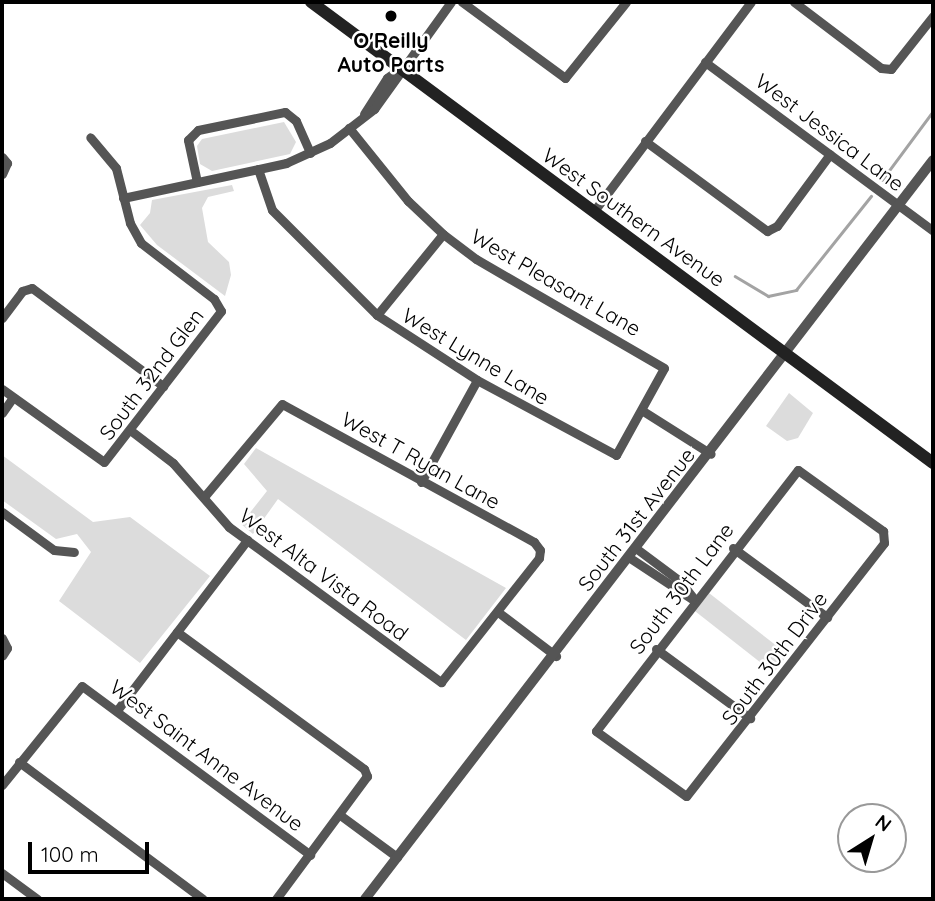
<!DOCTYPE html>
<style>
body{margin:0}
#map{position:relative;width:935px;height:901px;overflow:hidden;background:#fff;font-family:Quicksand,sans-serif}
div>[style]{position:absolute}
.green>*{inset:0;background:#dcdcdc;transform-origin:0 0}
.stream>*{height:2.5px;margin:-1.25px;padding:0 1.25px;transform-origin:1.25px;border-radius:1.25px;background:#a3a3a3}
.minor>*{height:9px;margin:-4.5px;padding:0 4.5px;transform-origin:4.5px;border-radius:4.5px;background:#555}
.tertiary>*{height:10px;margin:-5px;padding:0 5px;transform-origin:5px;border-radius:5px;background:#555}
.secondary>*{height:12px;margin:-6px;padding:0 6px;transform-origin:6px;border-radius:6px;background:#222}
.dots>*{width:19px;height:19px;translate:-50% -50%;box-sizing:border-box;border:4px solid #fff;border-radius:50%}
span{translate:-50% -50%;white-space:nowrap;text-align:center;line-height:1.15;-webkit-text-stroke:5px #fff;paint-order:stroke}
.poi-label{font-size:21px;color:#000;font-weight:700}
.street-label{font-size:21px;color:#000}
.frame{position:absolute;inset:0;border:4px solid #000;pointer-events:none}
.north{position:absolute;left:837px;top:803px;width:70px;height:70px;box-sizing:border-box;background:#fff;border:2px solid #999;border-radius:50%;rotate:37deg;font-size:19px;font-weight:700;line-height:28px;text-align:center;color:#000}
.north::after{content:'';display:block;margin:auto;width:24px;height:32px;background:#000;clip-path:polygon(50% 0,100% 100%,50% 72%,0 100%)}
.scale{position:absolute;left:28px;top:842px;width:121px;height:32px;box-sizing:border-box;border:4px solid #000;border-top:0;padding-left:9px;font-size:21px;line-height:24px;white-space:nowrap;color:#000;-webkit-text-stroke:5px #fff;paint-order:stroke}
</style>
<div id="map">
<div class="green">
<div style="clip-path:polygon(284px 122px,296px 142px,290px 154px,212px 171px,200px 164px,197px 146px,202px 139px)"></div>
<div style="clip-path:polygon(232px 185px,234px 191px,208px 197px,202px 208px,208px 242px,229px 262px,231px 275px,225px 296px,157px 245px,140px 225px,150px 213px,152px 200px)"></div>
<div style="clip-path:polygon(789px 393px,813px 413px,798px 438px,787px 441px,766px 426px)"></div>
<div style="clip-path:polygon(256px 448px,506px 588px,466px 640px,278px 499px,253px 534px,241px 524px,267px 491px,244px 464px)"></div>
<div style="clip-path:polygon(2px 455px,93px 522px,130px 517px,210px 576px,140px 663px,59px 601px,91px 552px,77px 534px,56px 539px,2px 500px)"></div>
<div style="left:709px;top:593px;width:100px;height:23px;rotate:38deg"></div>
</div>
<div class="stream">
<div style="left:882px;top:180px;width:86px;rotate:-53.5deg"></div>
<div style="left:735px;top:276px;width:39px;rotate:31deg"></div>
<div style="left:768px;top:296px;width:29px;rotate:-12deg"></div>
<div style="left:796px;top:290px;width:120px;rotate:-51.4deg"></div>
</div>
<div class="minor">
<div style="left:462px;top:2px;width:128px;rotate:36.4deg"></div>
<div style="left:565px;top:78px;width:97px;rotate:-51.2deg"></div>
<div style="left:794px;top:2px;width:109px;rotate:37.2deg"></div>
<div style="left:881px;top:68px;width:10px;rotate:6deg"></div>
<div style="left:891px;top:69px;width:68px;rotate:-51.6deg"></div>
<div style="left:705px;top:62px;width:284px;rotate:36.5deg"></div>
<div style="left:364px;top:114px;width:43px;rotate:-57.4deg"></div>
<div style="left:387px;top:78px;width:17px;rotate:-36deg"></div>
<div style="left:645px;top:141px;width:152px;rotate:36.4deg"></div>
<div style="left:767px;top:231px;width:11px;rotate:-27deg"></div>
<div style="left:777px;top:226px;width:89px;rotate:-53.6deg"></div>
<div style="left:2px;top:157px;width:8px;rotate:50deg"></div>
<div style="left:7px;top:163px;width:12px;rotate:114deg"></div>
<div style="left:258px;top:169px;width:43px;rotate:71.1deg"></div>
<div style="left:272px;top:210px;width:148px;rotate:45deg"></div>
<div style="left:377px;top:315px;width:119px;rotate:33deg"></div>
<div style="left:477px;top:380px;width:158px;rotate:28.3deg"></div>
<div style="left:616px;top:455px;width:99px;rotate:-61.1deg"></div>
<div style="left:664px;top:368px;width:217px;rotate:-149.9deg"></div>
<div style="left:476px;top:259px;width:41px;rotate:-142.9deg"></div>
<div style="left:443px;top:234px;width:48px;rotate:-136.7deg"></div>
<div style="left:408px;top:201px;width:94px;rotate:-128.9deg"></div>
<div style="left:197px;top:182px;width:43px;rotate:-102.1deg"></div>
<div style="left:188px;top:140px;width:14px;rotate:-45deg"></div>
<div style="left:198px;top:130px;width:89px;rotate:-11.7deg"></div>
<div style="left:285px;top:112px;width:14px;rotate:39deg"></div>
<div style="left:296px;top:121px;width:35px;rotate:66deg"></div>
<div style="left:123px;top:198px;width:167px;rotate:-12.1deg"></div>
<div style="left:286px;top:163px;width:48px;rotate:-24.4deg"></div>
<div style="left:330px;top:143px;width:56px;rotate:-37.7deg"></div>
<div style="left:374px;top:109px;width:132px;rotate:-54.3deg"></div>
<div style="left:594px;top:211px;width:261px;rotate:-53.1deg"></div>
<div style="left:377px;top:315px;width:104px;rotate:-50.8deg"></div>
<div style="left:2px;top:318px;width:34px;rotate:-53deg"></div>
<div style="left:22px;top:291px;width:10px;rotate:-17deg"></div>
<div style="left:32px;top:288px;width:164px;rotate:36.8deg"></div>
<div style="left:2px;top:389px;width:125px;rotate:35.6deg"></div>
<div style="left:104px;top:462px;width:191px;rotate:-52.2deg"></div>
<div style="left:221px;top:311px;width:14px;rotate:-120deg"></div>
<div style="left:214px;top:299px;width:92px;rotate:-142.5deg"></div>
<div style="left:141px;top:243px;width:23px;rotate:-119deg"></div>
<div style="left:130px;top:223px;width:57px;rotate:-104.3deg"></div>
<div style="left:116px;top:168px;width:40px;rotate:-130deg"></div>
<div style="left:643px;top:411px;width:80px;rotate:32.3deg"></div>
<div style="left:2px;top:413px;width:19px;rotate:-55deg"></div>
<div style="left:130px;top:430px;width:54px;rotate:37.5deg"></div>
<div style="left:173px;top:463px;width:85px;rotate:48.8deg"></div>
<div style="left:229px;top:527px;width:263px;rotate:36.2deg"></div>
<div style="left:441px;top:682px;width:158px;rotate:-51.7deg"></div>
<div style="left:539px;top:558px;width:8px;rotate:-83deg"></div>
<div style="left:540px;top:550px;width:10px;rotate:-127deg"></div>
<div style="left:534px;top:542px;width:287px;rotate:-151.3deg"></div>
<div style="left:282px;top:404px;width:121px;rotate:130deg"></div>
<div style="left:798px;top:470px;width:105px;rotate:35.7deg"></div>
<div style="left:883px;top:531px;width:12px;rotate:85deg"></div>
<div style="left:884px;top:543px;width:321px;rotate:128deg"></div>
<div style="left:686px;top:796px;width:111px;rotate:-144.2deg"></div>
<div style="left:596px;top:731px;width:330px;rotate:-52.3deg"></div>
<div style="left:421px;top:482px;width:116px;rotate:-61.2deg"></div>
<div style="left:2px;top:512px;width:64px;rotate:36.2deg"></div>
<div style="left:54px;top:550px;width:20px;rotate:6deg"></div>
<div style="left:733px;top:548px;width:117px;rotate:36.3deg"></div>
<div style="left:637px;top:549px;width:54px;rotate:36.7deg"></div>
<div style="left:680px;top:581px;width:23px;rotate:52deg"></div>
<div style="left:630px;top:558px;width:74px;rotate:33.5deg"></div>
<div style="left:498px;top:612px;width:73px;rotate:37.2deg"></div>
<div style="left:177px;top:632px;width:232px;rotate:36.2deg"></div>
<div style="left:364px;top:769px;width:8px;rotate:67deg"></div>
<div style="left:367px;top:776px;width:153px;rotate:126.5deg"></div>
<div style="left:2px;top:638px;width:11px;rotate:63deg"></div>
<div style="left:7px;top:648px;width:9px;rotate:122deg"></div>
<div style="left:656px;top:649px;width:117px;rotate:36.3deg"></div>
<div style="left:118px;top:709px;width:213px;rotate:-52.6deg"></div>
<div style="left:19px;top:762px;width:229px;rotate:36.7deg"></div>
<div style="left:2px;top:785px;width:127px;rotate:-51.1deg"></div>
<div style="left:82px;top:686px;width:284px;rotate:36.5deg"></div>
<div style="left:340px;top:815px;width:71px;rotate:36.4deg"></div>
<div style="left:2px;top:873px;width:44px;rotate:36.6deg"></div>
</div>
<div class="tertiary">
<div style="left:365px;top:899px;width:932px;rotate:-52.45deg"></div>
</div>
<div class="secondary">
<div style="left:311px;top:2px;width:774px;rotate:36.54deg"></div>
</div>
<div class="dots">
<div style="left:391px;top:16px;background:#000"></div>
</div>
<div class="poi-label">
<span style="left:391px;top:52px">O'Reilly<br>Auto Parts</span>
</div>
<div class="street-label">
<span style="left:830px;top:132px;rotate:37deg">West Jessica Lane</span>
<span style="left:634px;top:217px;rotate:36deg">West Southern Avenue</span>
<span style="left:556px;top:282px;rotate:30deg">West Pleasant Lane</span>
<span style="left:476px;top:356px;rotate:31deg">West Lynne Lane</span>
<span style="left:151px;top:374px;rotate:-53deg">South 32nd Glen</span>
<span style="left:421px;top:460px;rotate:29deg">West T Ryan Lane</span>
<span style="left:636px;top:519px;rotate:-52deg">South 31st Avenue</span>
<span style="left:324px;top:574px;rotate:37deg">West Alta Vista Road</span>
<span style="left:681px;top:588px;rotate:-53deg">South 30th Lane</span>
<span style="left:774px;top:658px;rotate:-53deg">South 30th Drive</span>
<span style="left:207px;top:755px;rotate:37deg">West Saint Anne Avenue</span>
</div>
<div class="frame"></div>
<div class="north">N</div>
<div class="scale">100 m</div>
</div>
